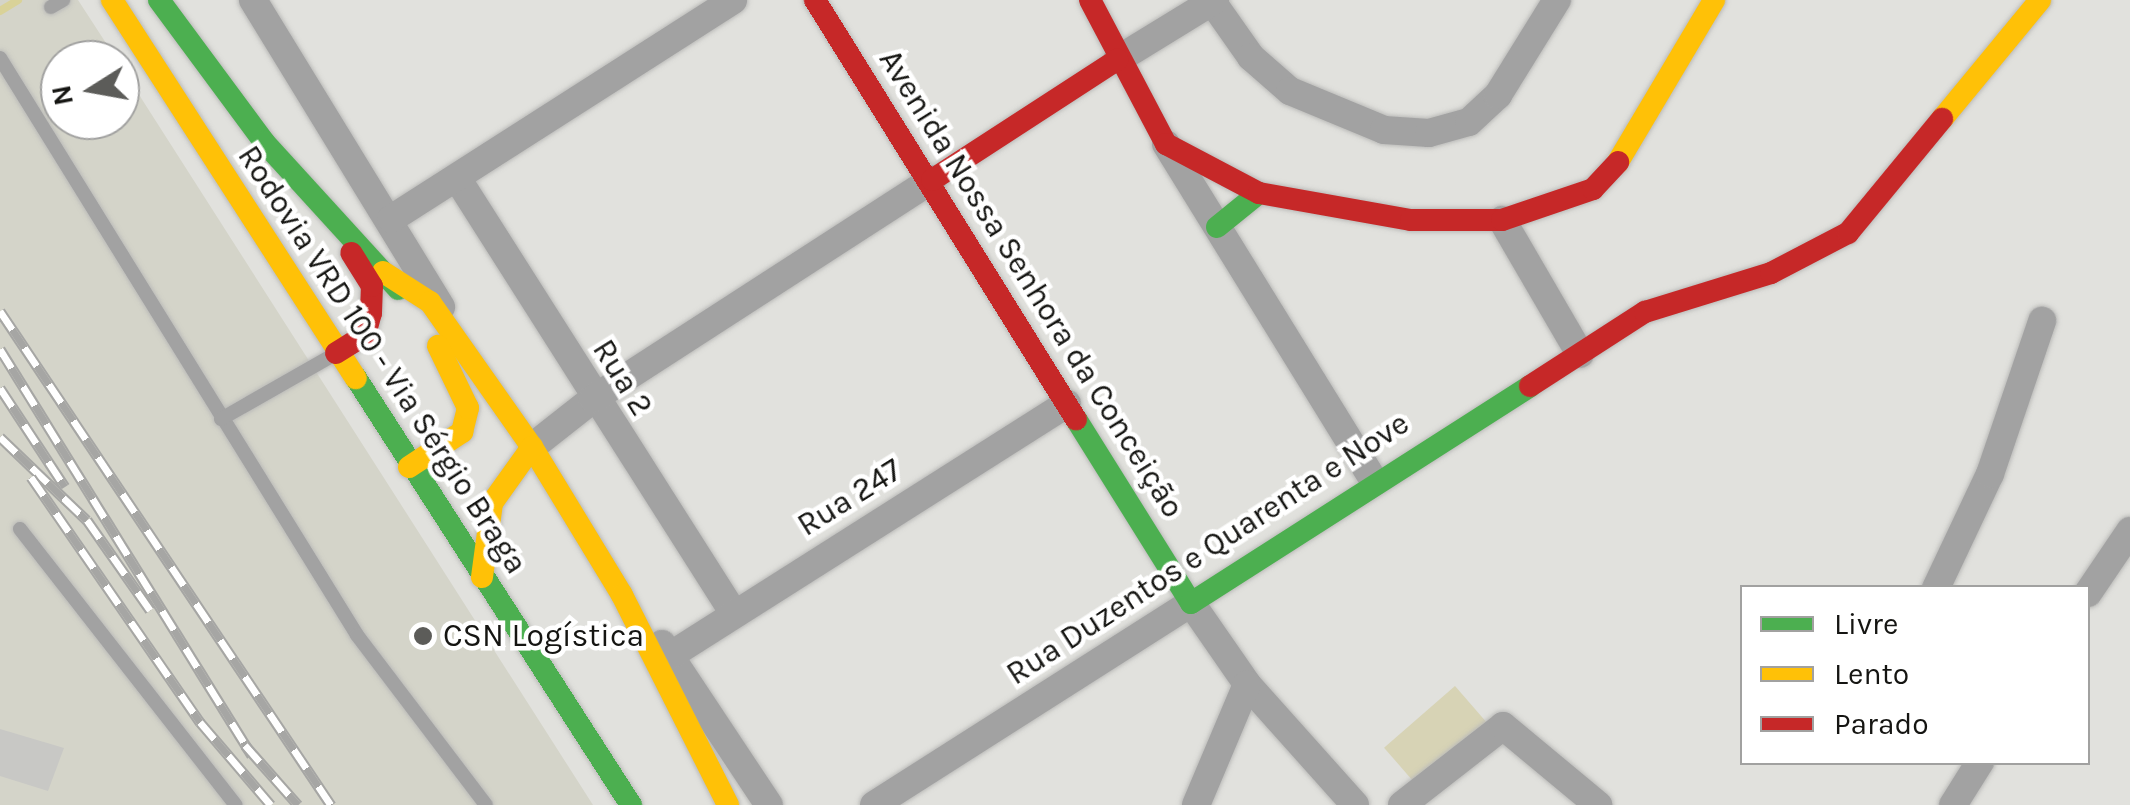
<!DOCTYPE html>
<meta charset="utf-8">
<style>
body{margin:0}
#map{position:relative;width:2130px;height:805px;overflow:hidden;background:#e1e1dd;font-family:Karla,sans-serif}
div>[style]{position:absolute}
.built>*{inset:0;background:#d4d4c9}
.green>*{inset:0;background:#d7d3b5;transform-origin:0 0}
.stream>*{height:8px;margin:-4px;padding:0 4px;transform-origin:4px;border-radius:4px;background:#d9d298}
.building>*{inset:0;background:#c8c8c5}
.roads{filter:drop-shadow(0 0 2px #bbbbb9) drop-shadow(0 0 2px #bbbbb9)}
.lane>*{height:14px;margin:-7px;padding:0 7px;transform-origin:7px;border-radius:7px;background:#a2a2a2}
.street>*{height:28px;margin:-14px;padding:0 14px;transform-origin:14px;border-radius:14px;background:#a2a2a2}
.fast>*{height:22px;margin:-11px;padding:0 11px;transform-origin:11px;border-radius:11px;background:#4caf50}
.slow>*{height:22px;margin:-11px;padding:0 11px;transform-origin:11px;border-radius:11px;background:#ffc107}
.jam>*{height:22px;margin:-11px;padding:0 11px;transform-origin:11px;border-radius:11px;background:#c62828}
.rail>*{height:11px;margin-top:-5.5px;transform-origin:0;background:repeating-linear-gradient(90deg,#fff 0 22px,#a6a6a4 0 44px);box-sizing:border-box;border-block:2px solid #a6a6a4}
.dots>*{width:28px;height:28px;translate:-50% -50%;box-sizing:border-box;border:5px solid #fff;border-radius:50%}
span{translate:-50% -50%;white-space:nowrap;text-align:center;line-height:1.15;-webkit-text-stroke:9px #fff;paint-order:stroke}
.street-label{font-size:32px;color:#151512}
.poi-label{font-size:32px;color:#151512}
.left{translate:0 -50%;text-align:left}
.legend{position:absolute;left:1740px;top:585px;width:350px;height:180px;box-sizing:border-box;background:#fff;border:2px solid #a1a1a0;margin:0;padding:12px 18px;list-style:none;font-size:30px;color:#151512}
.legend li{display:flex;align-items:center;gap:20px;height:50px}
.legend b{width:50px;border:2px solid #a1a1a0}
.north{position:absolute;left:40px;top:40px;width:100px;height:100px;box-sizing:border-box;background:#fff;border:2px solid #a1a1a0;border-radius:50%;rotate:259deg;font-size:28px;font-weight:700;line-height:40px;text-align:center;color:#151512}
.north::after{content:'';display:block;margin:auto;width:35px;height:45px;background:#5c5c59;clip-path:polygon(50% 0,100% 100%,50% 72%,0 100%)}
</style>
<div id="map">
<div class="built">
<div style="clip-path:polygon(0 0,78px 0,117px 60px,60px 60px,60px 120px,120px 120px,120px 65px,593px 805px,0 805px)"></div>
</div>
<div class="green">
<div style="left:1455px;top:686px;width:49px;height:94px;rotate:49deg"></div>
</div>
<div class="stream">
<div style="left:0;top:11px;width:21px;rotate:-31deg"></div>
</div>
<div class="building">
<div style="clip-path:polygon(0 729px,64px 748px,48px 791px,0 776px)"></div>
</div>
<div class="roads">
<div class="lane">
<div style="left:51px;top:7px;width:14px;rotate:-30deg"></div>
<div style="left:0;top:58px;width:679px;rotate:58.25deg"></div>
<div style="left:357px;top:635px;width:213px;rotate:52.8deg"></div>
<div style="left:221px;top:419px;width:129px;rotate:-29.7deg"></div>
<div style="left:20px;top:529px;width:350px;rotate:52deg"></div>
</div>
<div class="street">
<div style="left:253px;top:0;width:360px;rotate:58.5deg"></div>
<div style="left:1211px;top:0;width:70px;rotate:54.9deg"></div>
<div style="left:1251px;top:57px;width:52px;rotate:41.1deg"></div>
<div style="left:1290px;top:91px;width:102px;rotate:22.5deg"></div>
<div style="left:1384px;top:130px;width:45px;rotate:3.8deg"></div>
<div style="left:1429px;top:133px;width:41px;rotate:-15.4deg"></div>
<div style="left:1469px;top:122px;width:40px;rotate:-43deg"></div>
<div style="left:1498px;top:95px;width:112px;rotate:-58.2deg"></div>
<div style="left:1117px;top:60px;width:115px;rotate:-31.5deg"></div>
<div style="left:1166px;top:144px;width:397px;rotate:58.3deg"></div>
<div style="left:457px;top:178px;width:514px;rotate:57.55deg"></div>
<div style="left:391px;top:219px;width:406px;rotate:-32.6deg"></div>
<div style="left:1502px;top:220px;width:155px;rotate:59.8deg"></div>
<div style="left:532px;top:447px;width:78px;rotate:-38.2deg"></div>
<div style="left:593px;top:399px;width:404px;rotate:-32.9deg"></div>
<div style="left:1936px;top:588px;width:126px;rotate:-64.7deg"></div>
<div style="left:1990px;top:474px;width:162px;rotate:-71.2deg"></div>
<div style="left:2088px;top:593px;width:75px;rotate:-55.9deg"></div>
<div style="left:662px;top:644px;width:193px;rotate:56.4deg"></div>
<div style="left:671px;top:655px;width:469px;rotate:-32.4deg"></div>
<div style="left:874px;top:805px;width:376px;rotate:-32.5deg"></div>
<div style="left:1191px;top:603px;width:98px;rotate:55.3deg"></div>
<div style="left:1247px;top:684px;width:162px;rotate:48.2deg"></div>
<div style="left:1196px;top:805px;width:131px;rotate:-67.1deg"></div>
<div style="left:1402px;top:805px;width:128px;rotate:-38deg"></div>
<div style="left:1503px;top:726px;width:124px;rotate:39.7deg"></div>
<div style="left:1953px;top:805px;width:51px;rotate:-57.9deg"></div>
</div>
<div class="fast">
<div style="left:159px;top:0;width:177px;rotate:53.5deg"></div>
<div style="left:264px;top:142px;width:199px;rotate:47.6deg"></div>
<div style="left:1217px;top:227px;width:54px;rotate:-39deg"></div>
<div style="left:356px;top:378px;width:508px;rotate:57.22deg"></div>
<div style="left:1076px;top:419px;width:217px;rotate:58deg"></div>
<div style="left:1191px;top:603px;width:403px;rotate:-32.6deg"></div>
</div>
<div class="slow">
<div style="left:112px;top:0;width:450px;rotate:57.2deg"></div>
<div style="left:1942px;top:119px;width:154px;rotate:-50.5deg"></div>
<div style="left:1618px;top:162px;width:188px;rotate:-59.3deg"></div>
<div style="left:383px;top:272px;width:56px;rotate:32.6deg"></div>
<div style="left:430px;top:302px;width:177px;rotate:54.9deg"></div>
<div style="left:532px;top:447px;width:173px;rotate:58.7deg"></div>
<div style="left:622px;top:595px;width:235px;rotate:63.2deg"></div>
<div style="left:409px;top:467px;width:64px;rotate:-33.4deg"></div>
<div style="left:462px;top:432px;width:25px;rotate:-76deg"></div>
<div style="left:468px;top:408px;width:69px;rotate:-115.8deg"></div>
<div style="left:482px;top:577px;width:75px;rotate:-82.3deg"></div>
<div style="left:492px;top:503px;width:69px;rotate:-54.5deg"></div>
</div>
<div class="jam">
<div style="left:815px;top:0;width:494px;rotate:58.1deg"></div>
<div style="left:1090px;top:0;width:163px;rotate:62.2deg"></div>
<div style="left:1166px;top:144px;width:105px;rotate:27.8deg"></div>
<div style="left:1259px;top:193px;width:154px;rotate:10.1deg"></div>
<div style="left:1411px;top:220px;width:91px"></div>
<div style="left:1502px;top:220px;width:96px;rotate:-18.8deg"></div>
<div style="left:1593px;top:189px;width:37px;rotate:-47deg"></div>
<div style="left:932px;top:180px;width:221px;rotate:-33deg"></div>
<div style="left:336px;top:353px;width:34px;rotate:-32deg"></div>
<div style="left:365px;top:335px;width:23px;rotate:-75deg"></div>
<div style="left:371px;top:313px;width:27px;rotate:-88deg"></div>
<div style="left:372px;top:286px;width:39px;rotate:-122deg"></div>
<div style="left:1530px;top:386px;width:137px;rotate:-32.8deg"></div>
<div style="left:1645px;top:312px;width:132px;rotate:-17.2deg"></div>
<div style="left:1771px;top:273px;width:87px;rotate:-27.5deg"></div>
<div style="left:1848px;top:233px;width:148px;rotate:-50.5deg"></div>
</div>
</div>
<div class="rail">
<div style="left:0;top:311px;width:595px;rotate:56.18deg"></div>
<div style="left:0;top:349px;width:478px;rotate:58.2deg"></div>
<div style="left:0;top:388px;width:118px;rotate:56.7deg"></div>
<div style="left:0;top:437px;width:120px;rotate:43.7deg"></div>
<div style="left:87px;top:520px;width:110px;rotate:55deg"></div>
<div style="left:31px;top:477px;width:298px;rotate:55.4deg"></div>
<div style="left:200px;top:722px;width:109px;rotate:49.5deg"></div>
<div style="left:245px;top:745px;width:80px;rotate:48.5deg"></div>
</div>
<div class="dots">
<div style="left:423px;top:636px;background:#5c5c59"></div>
</div>
<div class="street-label">
<span style="left:1031px;top:284px;rotate:58deg">Avenida Nossa Senhora da Conceição</span>
<span style="left:382px;top:360px;rotate:57deg">Rodovia VRD 100 - Via Sérgio Braga</span>
<span style="left:622px;top:378px;rotate:58deg">Rua 2</span>
<span style="left:850px;top:498px;rotate:-32deg">Rua 247</span>
<span style="left:1208px;top:549px;rotate:-33deg">Rua Duzentos e Quarenta e Nove</span>
</div>
<div class="poi-label">
<span class="left" style="left:443px;top:636px">CSN Logística</span>
</div>
<ul class="legend">
<li><b style="height:12px;background:#4caf50"></b>Livre</li>
<li><b style="height:12px;background:#ffc107"></b>Lento</li>
<li><b style="height:12px;background:#c62828"></b>Parado</li>
</ul>
<div class="north">N</div>
</div>
